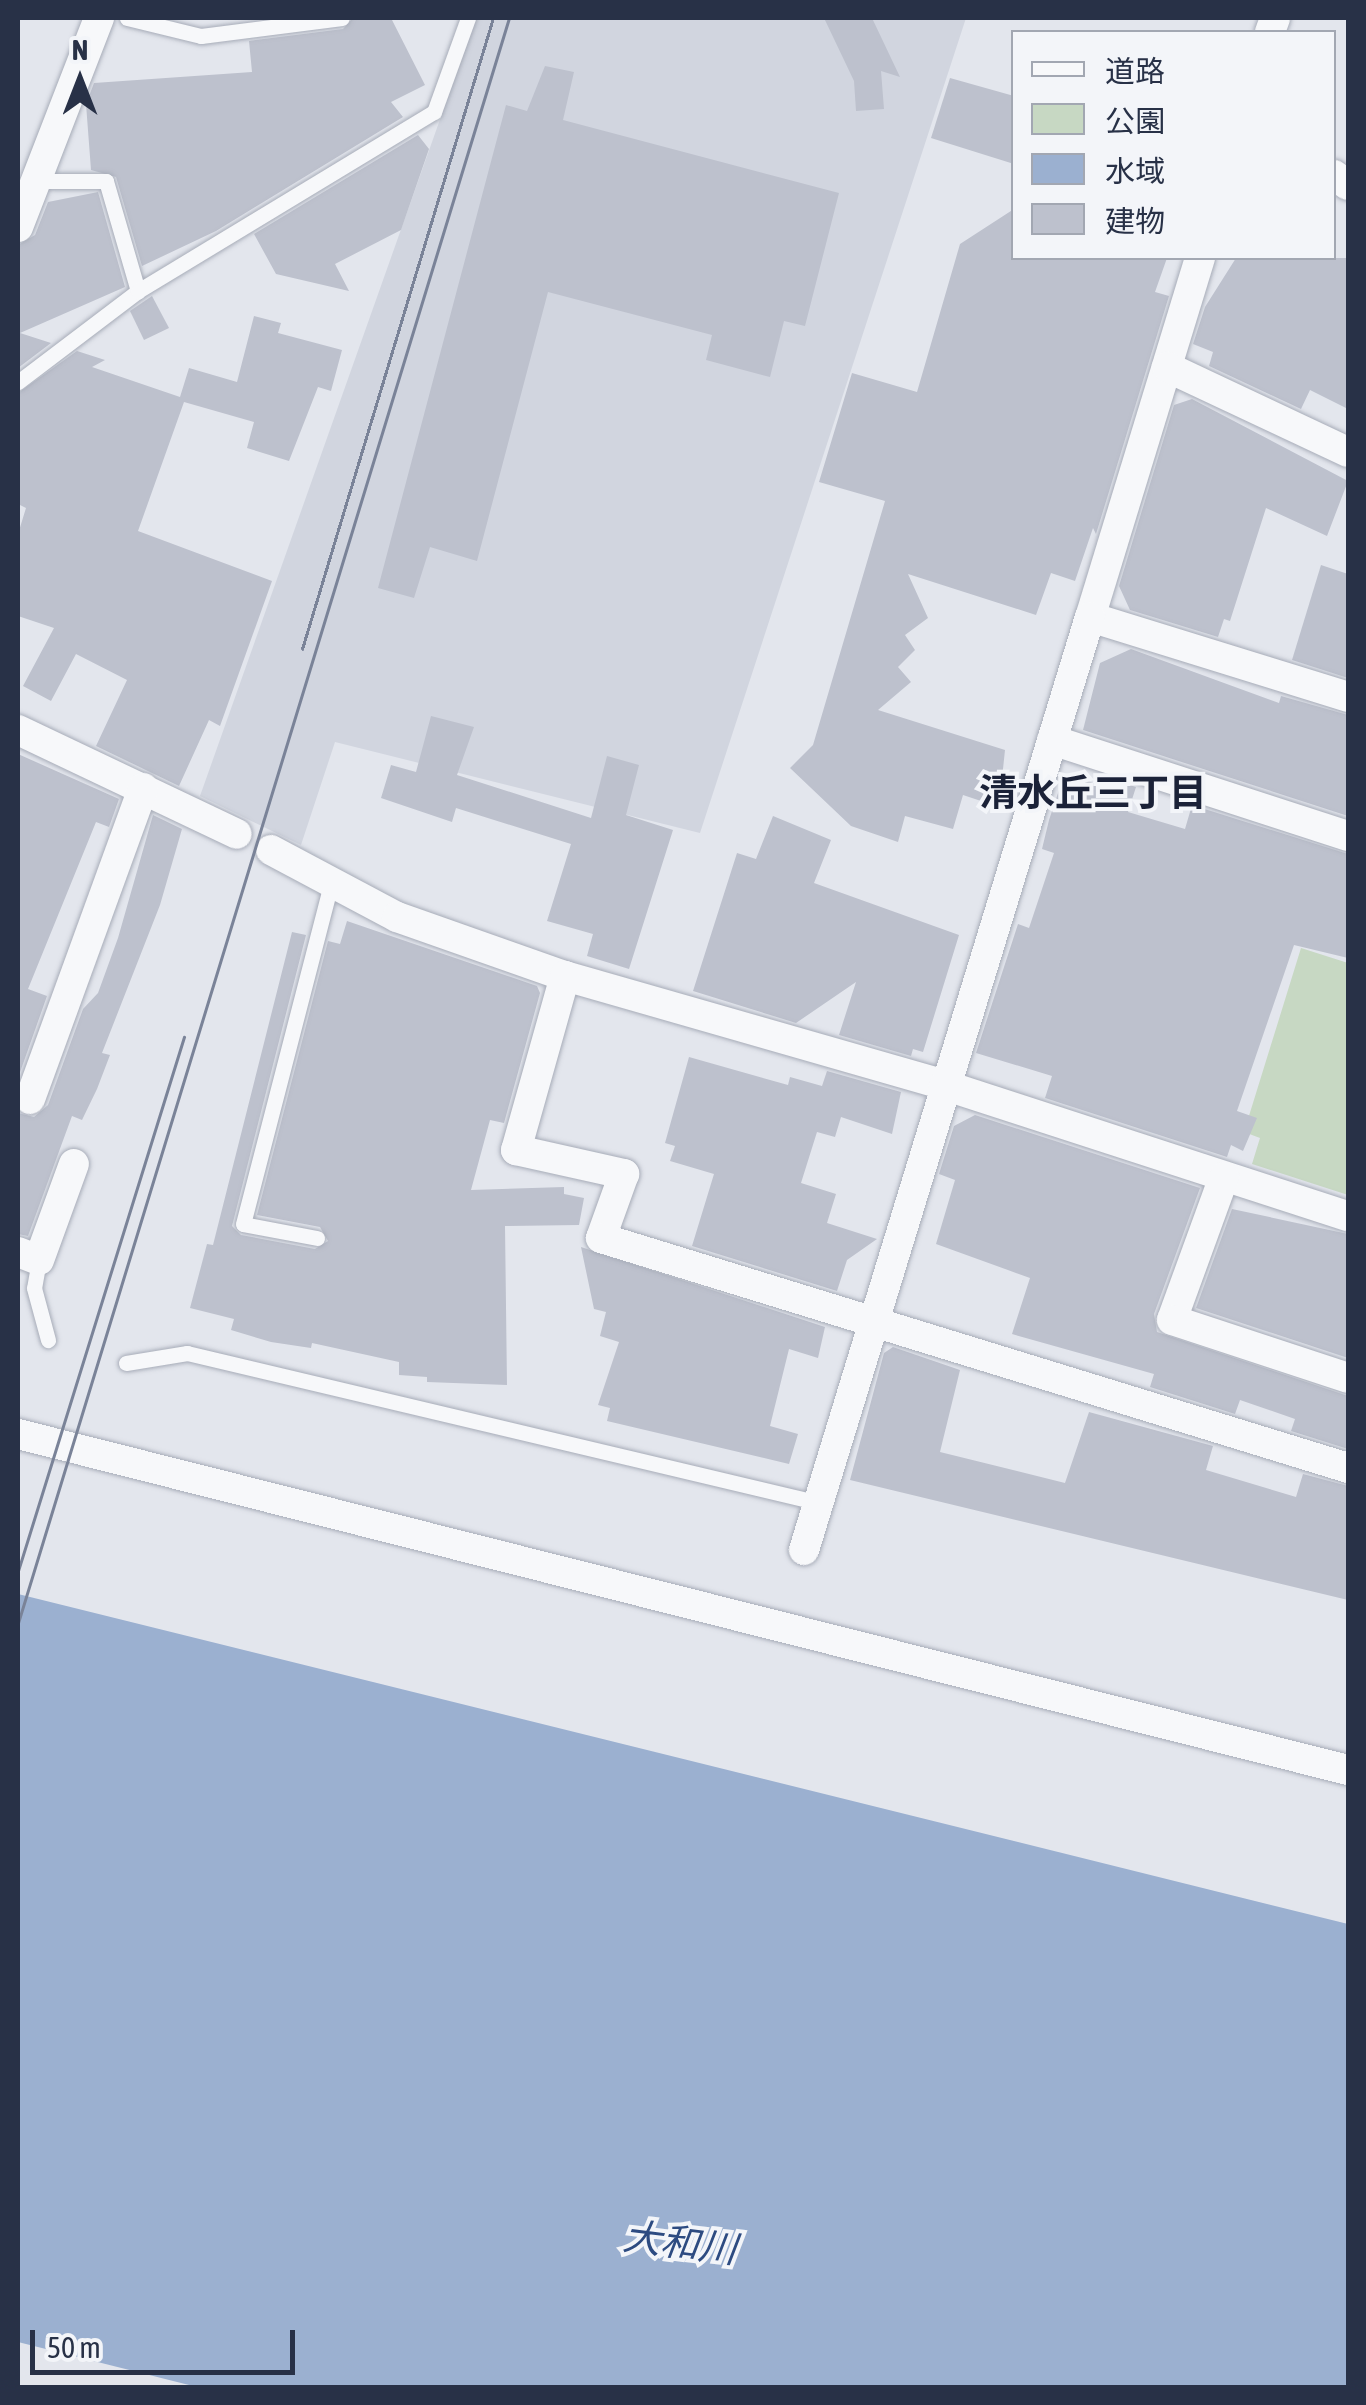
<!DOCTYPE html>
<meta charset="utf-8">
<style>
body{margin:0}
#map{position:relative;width:1366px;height:2405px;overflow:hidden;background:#e3e6ed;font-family:"Asap Condensed","Noto Sans JP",sans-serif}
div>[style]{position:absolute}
.built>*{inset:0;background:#d1d5df}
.green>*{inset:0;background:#c7d8c3}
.water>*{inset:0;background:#9bb0d0}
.building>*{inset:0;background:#bdc1cd}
.roads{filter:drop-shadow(0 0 2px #a7acb8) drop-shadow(0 0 2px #a7acb8)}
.lane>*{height:15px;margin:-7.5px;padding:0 7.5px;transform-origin:7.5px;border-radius:7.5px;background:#f7f8fa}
.street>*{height:30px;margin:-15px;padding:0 15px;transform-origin:15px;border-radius:15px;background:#f7f8fa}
.tram>*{height:2.5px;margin:-1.25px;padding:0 1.25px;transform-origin:1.25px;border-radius:1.25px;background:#7a8398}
span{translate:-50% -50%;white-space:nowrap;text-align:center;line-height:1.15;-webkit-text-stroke:8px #f3f5f9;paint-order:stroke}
.neighbourhood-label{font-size:38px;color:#1b2238;font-weight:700}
.water-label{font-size:38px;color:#2d4b81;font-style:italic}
.frame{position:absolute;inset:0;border:20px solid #283147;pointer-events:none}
.legend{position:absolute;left:1011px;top:30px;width:325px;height:230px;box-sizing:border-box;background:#f3f5f9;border:2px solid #a2a7b2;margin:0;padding:12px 18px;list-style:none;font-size:30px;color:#283147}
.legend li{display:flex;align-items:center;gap:20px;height:50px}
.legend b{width:50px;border:2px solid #a2a7b2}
.north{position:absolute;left:30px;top:30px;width:100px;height:100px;-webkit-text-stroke:8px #f3f5f9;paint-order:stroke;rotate:0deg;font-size:28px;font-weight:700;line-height:40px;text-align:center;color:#283147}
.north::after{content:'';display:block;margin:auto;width:35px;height:45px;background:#283147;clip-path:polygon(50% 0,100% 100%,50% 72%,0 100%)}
.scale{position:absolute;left:30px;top:2330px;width:265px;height:45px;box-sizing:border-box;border:5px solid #283147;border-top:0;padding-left:12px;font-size:30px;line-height:35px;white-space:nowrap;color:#283147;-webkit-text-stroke:8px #f3f5f9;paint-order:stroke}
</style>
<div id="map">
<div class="built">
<div style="clip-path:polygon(476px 18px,966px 18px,700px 833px,335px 742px,301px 845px,200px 796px)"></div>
</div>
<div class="green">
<div style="clip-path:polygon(1301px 948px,1348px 963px,1348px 1195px,1252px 1164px,1260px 1138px,1244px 1132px)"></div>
</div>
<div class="water">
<div style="clip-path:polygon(18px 1594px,1348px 1924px,1348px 2387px,201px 2388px,18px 2342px)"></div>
</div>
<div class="building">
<div style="clip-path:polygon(353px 18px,391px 18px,425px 85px,391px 102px,403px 117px,216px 231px,142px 266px,116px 177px,91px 170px,86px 104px,94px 83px,252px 72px,249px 41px,343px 29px)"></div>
<div style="clip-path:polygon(824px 18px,872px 18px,900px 77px,881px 71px,884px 109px,856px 111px,854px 81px)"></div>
<div style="clip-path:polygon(545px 66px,574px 72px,563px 120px,839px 193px,805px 326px,784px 321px,770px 377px,706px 360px,712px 335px,548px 292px,477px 561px,430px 547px,414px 598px,378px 588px,506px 105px,527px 111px)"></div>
<div style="clip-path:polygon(950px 78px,1014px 96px,1014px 164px,931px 138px)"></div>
<div style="clip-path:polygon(418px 135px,429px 149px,401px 230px,335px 264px,349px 291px,276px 274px,254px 234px)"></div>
<div style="clip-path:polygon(98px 192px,125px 287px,20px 333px,51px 343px,18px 368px,18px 245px,35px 235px,48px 202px)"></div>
<div style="clip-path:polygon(1014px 209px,1014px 258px,1167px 258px,1155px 292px,1169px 296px,1096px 534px,1093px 528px,1075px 581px,1051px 573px,1036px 615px,908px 574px,928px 618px,905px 635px,915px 650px,898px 667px,911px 682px,878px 710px,1005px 750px,999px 807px,963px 795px,953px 829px,905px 816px,898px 842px,851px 826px,790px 768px,813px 745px,885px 501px,819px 482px,852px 373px,917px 392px,960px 244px)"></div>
<div style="clip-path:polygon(1236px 258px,1348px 258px,1348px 409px,1310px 390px,1301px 409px,1209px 366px,1213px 352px,1193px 344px,1205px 307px)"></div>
<div style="clip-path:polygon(152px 296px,169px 328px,144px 340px,130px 311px)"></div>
<div style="clip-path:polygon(254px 316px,281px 323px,278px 333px,342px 350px,331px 391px,318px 387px,289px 461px,247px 448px,254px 422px,184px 402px,138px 531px,272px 581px,220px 726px,209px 720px,179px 786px,96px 746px,127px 680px,76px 654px,51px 701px,23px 686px,54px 628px,18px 616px,18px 534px,26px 508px,18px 504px,18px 393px,77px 351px,105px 360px,92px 367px,180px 397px,189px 368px,237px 382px)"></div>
<div style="clip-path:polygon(1192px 399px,1348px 481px,1327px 536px,1266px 508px,1230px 621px,1224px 619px,1218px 637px,1130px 610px,1119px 586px,1174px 405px)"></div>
<div style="clip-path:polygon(1321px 565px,1348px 574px,1348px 678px,1292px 660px)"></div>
<div style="clip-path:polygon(1131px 649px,1279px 703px,1281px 696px,1348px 715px,1348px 816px,1083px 730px,1100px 663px)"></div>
<div style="clip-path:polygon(431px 716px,474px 727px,457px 775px,591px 818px,607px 756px,639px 765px,626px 815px,673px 830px,629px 969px,587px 956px,593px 934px,547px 921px,571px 844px,456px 808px,452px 822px,381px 798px,391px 765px,416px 772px)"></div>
<div style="clip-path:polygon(18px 754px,119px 799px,109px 827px,96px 822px,28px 989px,47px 996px,18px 1078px)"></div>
<div style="clip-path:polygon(1073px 776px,1105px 787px,1101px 776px,1136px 787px,1128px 812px,1185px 829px,1192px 805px,1348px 854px,1348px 958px,1294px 945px,1237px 1111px,1257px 1118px,1243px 1151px,1231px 1145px,1227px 1157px,1045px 1098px,1052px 1076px,976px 1053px,1018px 924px,1029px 928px,1054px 853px,1042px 849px,1049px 820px,1063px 778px)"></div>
<div style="clip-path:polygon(153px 815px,182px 829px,160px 905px,102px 1053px,110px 1055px,97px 1089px,82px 1120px,72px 1116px,28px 1236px,18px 1234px,18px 1113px,34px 1117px,48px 1105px,83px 1009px,98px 993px,118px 938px)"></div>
<div style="clip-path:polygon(773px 816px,831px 840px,814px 883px,959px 935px,923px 1052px,913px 1049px,911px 1056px,839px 1035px,856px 982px,796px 1023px,693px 991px,737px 853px,756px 859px)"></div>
<div style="clip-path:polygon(347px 921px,537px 986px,540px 993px,504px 1123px,490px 1120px,471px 1190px,564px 1187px,564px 1194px,584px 1198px,579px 1225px,505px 1226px,507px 1385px,427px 1382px,427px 1377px,399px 1375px,399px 1362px,312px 1343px,311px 1348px,271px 1342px,231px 1330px,234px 1319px,190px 1308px,207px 1244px,213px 1245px,292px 932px,306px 935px,232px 1226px,241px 1235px,315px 1249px,328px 1241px,320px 1227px,257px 1215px,328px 941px,340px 944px)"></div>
<div style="clip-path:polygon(689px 1057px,788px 1085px,790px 1077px,822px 1086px,827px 1071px,901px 1092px,892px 1134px,841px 1117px,835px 1137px,817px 1132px,801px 1183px,836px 1194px,827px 1223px,877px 1239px,847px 1260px,837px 1291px,692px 1246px,714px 1174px,670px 1161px,675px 1146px,665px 1143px)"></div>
<div style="clip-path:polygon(975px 1115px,1200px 1188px,1154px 1314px,1157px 1332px,1348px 1396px,1348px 1449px,1291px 1431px,1295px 1419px,1240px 1400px,1235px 1414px,1150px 1387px,1154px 1374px,1012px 1334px,1030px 1278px,936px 1244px,955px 1180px,939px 1174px,954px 1126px)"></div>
<div style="clip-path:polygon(1232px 1209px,1348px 1234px,1348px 1358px,1196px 1308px)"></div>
<div style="clip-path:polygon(581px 1247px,825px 1327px,818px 1358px,789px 1349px,770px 1426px,798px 1434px,789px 1464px,607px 1421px,610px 1408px,598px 1405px,619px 1342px,600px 1336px,606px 1312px,594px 1309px)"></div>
<div style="clip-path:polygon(893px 1347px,960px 1370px,940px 1452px,1065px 1483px,1089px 1412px,1213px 1446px,1206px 1470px,1296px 1497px,1303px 1474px,1348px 1486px,1348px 1600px,850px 1480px,884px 1353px)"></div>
</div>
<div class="roads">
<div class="lane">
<div style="left:127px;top:18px;width:76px;rotate:13.7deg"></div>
<div style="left:201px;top:36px;width:142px;rotate:-7.3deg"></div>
<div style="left:37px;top:181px;width:69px"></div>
<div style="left:106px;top:181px;width:115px;rotate:73.8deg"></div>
<div style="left:18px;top:382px;width:151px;rotate:-37.2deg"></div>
<div style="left:138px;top:291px;width:346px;rotate:-31.2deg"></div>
<div style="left:434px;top:112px;width:100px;rotate:-70.1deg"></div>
<div style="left:317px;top:1238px;width:75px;rotate:-169.3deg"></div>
<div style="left:243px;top:1224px;width:354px;rotate:-75.5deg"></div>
<div style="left:39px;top:1260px;width:28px;rotate:100deg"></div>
<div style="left:34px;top:1288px;width:54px;rotate:74.9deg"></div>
<div style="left:126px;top:1363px;width:62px;rotate:-9.3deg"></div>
<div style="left:187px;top:1353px;width:646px;rotate:13.33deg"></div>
</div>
<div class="street">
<div style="left:1270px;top:32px;width:15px;rotate:-70deg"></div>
<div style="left:1334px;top:175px;width:17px;rotate:36deg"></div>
<div style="left:18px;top:227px;width:224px;rotate:-68.8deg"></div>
<div style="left:1200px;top:258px;width:375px;rotate:107deg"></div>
<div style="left:1090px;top:617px;width:270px;rotate:17.2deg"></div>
<div style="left:1167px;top:367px;width:200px;rotate:25.2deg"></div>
<div style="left:18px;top:730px;width:242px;rotate:25.4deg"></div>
<div style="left:1052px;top:740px;width:311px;rotate:18deg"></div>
<div style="left:271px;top:850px;width:143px;rotate:28deg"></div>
<div style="left:397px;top:917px;width:178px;rotate:19.4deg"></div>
<div style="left:565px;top:976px;width:394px;rotate:16deg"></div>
<div style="left:944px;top:1085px;width:425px;rotate:18deg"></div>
<div style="left:565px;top:976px;width:181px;rotate:105.7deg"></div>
<div style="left:516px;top:1150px;width:111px;rotate:12.5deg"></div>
<div style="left:624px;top:1174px;width:68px;rotate:109.8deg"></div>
<div style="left:601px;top:1238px;width:782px;rotate:17.11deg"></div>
<div style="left:30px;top:1099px;width:331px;rotate:-70deg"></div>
<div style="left:1224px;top:1177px;width:152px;rotate:110deg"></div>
<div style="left:1172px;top:1320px;width:185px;rotate:18.2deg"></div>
<div style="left:18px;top:1252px;width:22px;rotate:21deg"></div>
<div style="left:39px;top:1260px;width:102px;rotate:-70deg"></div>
<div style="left:18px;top:1434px;width:1372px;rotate:14.18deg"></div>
<div style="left:804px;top:1550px;width:976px;rotate:-72.96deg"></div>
</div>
</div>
<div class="tram">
<div style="left:302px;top:649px;width:659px;rotate:-73.16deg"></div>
<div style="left:18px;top:1571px;width:559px;rotate:-72.73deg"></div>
<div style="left:18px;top:1623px;width:1678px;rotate:-72.99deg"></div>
</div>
<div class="neighbourhood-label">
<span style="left:1093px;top:793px">清水丘三丁目</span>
</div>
<div class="water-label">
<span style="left:680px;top:2243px;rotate:7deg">大和川</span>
</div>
<div class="frame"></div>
<ul class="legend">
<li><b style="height:12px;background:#f7f8fa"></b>道路</li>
<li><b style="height:28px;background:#c7d8c3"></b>公園</li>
<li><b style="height:28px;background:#9bb0d0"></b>水域</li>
<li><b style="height:28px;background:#bdc1cd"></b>建物</li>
</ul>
<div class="north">N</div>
<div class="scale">50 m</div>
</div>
